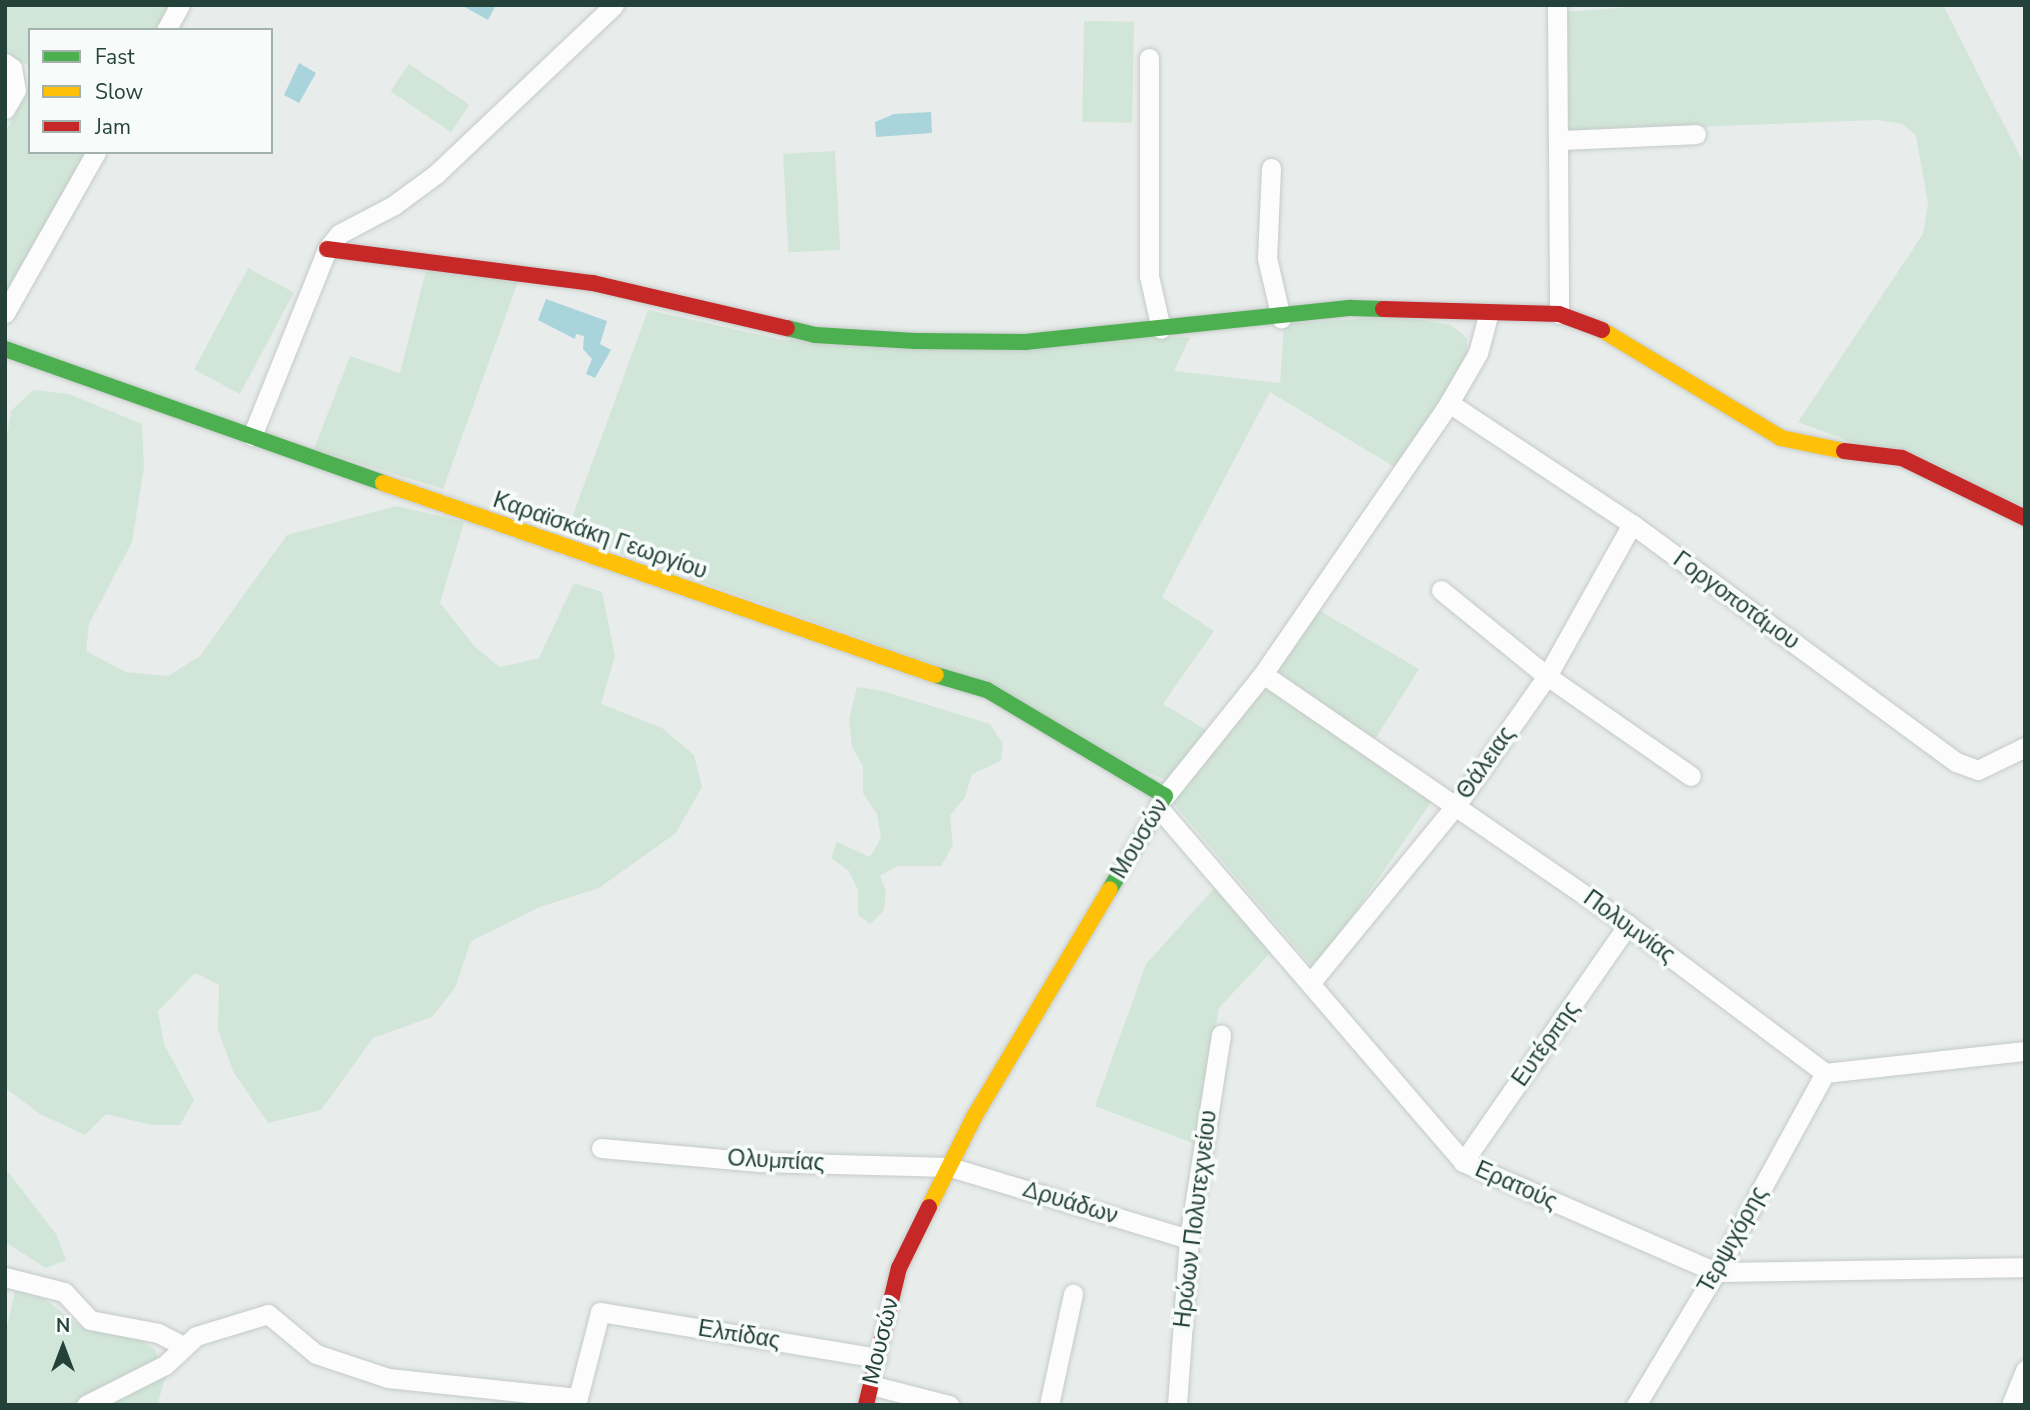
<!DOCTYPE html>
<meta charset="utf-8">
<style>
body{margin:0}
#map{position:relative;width:2030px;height:1410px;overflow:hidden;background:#e8edeb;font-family:"Nunito Sans",sans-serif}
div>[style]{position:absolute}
.green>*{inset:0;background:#d1e6d8;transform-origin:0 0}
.water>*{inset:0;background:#a9d4db}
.roads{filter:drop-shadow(0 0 2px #c5cac8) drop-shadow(0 0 2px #c5cac8)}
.street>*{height:19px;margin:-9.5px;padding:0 9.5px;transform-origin:9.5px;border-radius:9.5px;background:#fcfcfc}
.fast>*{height:16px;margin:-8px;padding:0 8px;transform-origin:8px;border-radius:8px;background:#4caf50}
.slow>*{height:16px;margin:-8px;padding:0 8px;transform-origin:8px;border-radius:8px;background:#ffc107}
.jam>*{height:16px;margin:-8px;padding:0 8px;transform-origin:8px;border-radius:8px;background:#c62828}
span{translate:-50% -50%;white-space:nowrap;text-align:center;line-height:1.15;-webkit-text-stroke:7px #f7fbf9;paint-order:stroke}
.street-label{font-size:23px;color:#24423a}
.frame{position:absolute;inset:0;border:7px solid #24423a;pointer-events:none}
.legend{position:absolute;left:28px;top:28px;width:245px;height:126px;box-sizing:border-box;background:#f7fbf9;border:2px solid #a3b1ad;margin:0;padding:9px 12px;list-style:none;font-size:21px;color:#24423a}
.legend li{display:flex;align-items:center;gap:14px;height:35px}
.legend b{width:35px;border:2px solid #a3b1ad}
.north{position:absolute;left:28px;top:1312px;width:70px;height:70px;-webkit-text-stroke:5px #f7fbf9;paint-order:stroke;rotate:0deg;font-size:19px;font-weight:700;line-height:28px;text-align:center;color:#24423a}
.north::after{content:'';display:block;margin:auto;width:24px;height:32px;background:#24423a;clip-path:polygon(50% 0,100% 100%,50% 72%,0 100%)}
</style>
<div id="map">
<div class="green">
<div style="clip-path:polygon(5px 5px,169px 5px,155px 30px,30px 30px,30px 66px,5px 54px)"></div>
<div style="clip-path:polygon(1659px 5px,1943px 5px,2025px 166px,2025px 507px,1798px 422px,1923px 234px,1928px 203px,1916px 136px,1903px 124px,1877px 120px,1564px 132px,1563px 12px)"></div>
<div style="left:1084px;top:21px;width:50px;height:101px;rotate:1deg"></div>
<div style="left:409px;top:64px;width:73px;height:33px;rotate:34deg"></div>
<div style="clip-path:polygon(30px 87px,30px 152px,87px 152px,5px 297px,5px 132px)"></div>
<div style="left:835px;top:151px;width:99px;height:52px;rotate:87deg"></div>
<div style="clip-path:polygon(427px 266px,518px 282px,443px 489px,314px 449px,350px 356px,400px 373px)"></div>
<div style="left:248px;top:268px;width:52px;height:115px;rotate:28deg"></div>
<div style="clip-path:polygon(648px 310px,783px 340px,1190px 337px,1174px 371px,1280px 383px,1284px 324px,1401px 316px,1451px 325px,1467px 338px,1467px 360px,1396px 468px,1270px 392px,1162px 597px,1214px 631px,1163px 704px,1210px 732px,1167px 781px,869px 641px,566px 534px)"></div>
<div style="clip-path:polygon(33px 390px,69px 394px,142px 424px,144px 467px,132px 542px,89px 624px,86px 651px,126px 672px,168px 676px,200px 656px,287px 535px,397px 506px,464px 522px,440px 603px,476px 648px,500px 667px,539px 658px,574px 583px,602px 592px,615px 656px,601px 704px,662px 728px,694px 755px,702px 787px,676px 833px,599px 888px,540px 907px,471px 941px,455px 988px,432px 1017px,373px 1038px,321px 1110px,268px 1123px,233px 1071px,218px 1029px,219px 985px,195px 973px,158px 1011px,164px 1044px,194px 1100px,180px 1125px,151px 1125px,106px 1114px,85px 1135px,40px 1114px,5px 1088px,5px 447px,11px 411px)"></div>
<div style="clip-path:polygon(1320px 611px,1419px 669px,1369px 749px,1438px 792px,1315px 970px,1173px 803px)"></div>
<div style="clip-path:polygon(857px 687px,883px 691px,990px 724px,1003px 744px,1001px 761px,972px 774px,965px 797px,950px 816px,953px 845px,941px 866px,897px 866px,880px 876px,886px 891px,884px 910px,870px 924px,858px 915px,858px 890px,849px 871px,831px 858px,837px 842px,870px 857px,881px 838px,877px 814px,863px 793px,863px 766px,852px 747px,849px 719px)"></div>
<div style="clip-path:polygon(1218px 884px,1271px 952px,1219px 1008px,1195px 1144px,1095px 1106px,1146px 964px)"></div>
<div style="clip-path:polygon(5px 1168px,56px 1234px,66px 1260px,46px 1268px,5px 1242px)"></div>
<div style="clip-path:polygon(15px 1291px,43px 1298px,86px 1330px,138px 1338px,155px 1350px,166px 1376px,157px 1405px,5px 1405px,5px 1335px)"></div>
</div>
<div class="water">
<div style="clip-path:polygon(461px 5px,496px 5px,488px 20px)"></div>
<div style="clip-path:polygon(299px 63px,316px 73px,299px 103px,284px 95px)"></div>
<div style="clip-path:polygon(931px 112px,932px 133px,876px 137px,875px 122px,894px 114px)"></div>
<div style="clip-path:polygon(546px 299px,607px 321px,600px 344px,611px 350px,595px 378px,586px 374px,592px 359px,583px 349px,584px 336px,576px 334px,575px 339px,538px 320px)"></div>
</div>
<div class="roads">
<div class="street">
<div style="left:1557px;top:5px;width:309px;rotate:89.6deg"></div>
<div style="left:166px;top:30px;width:29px;rotate:-61deg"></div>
<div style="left:1149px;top:58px;width:218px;rotate:90deg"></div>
<div style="left:1149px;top:276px;width:54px;rotate:77.2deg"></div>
<div style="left:5px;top:63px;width:9px;rotate:36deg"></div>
<div style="left:12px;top:68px;width:22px;rotate:80deg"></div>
<div style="left:16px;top:90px;width:22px;rotate:120deg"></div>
<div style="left:1560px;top:140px;width:136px;rotate:-2.5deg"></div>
<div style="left:1271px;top:168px;width:90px;rotate:92.5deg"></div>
<div style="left:1267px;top:258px;width:62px;rotate:76.9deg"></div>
<div style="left:5px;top:313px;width:185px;rotate:-60.5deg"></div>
<div style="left:1449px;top:403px;width:219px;rotate:33.5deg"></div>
<div style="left:1632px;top:524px;width:402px;rotate:36.3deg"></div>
<div style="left:1956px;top:762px;width:23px;rotate:20deg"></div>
<div style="left:1978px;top:770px;width:52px;rotate:-26.1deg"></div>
<div style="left:252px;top:436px;width:201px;rotate:-68.1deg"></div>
<div style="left:327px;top:249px;width:19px;rotate:-51deg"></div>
<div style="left:339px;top:234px;width:62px;rotate:-27.8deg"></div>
<div style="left:394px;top:205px;width:52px;rotate:-36.4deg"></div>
<div style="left:436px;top:174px;width:245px;rotate:-43.5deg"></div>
<div style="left:1441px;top:590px;width:136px;rotate:39.1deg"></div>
<div style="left:1547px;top:676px;width:175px;rotate:34.8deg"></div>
<div style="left:1263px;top:674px;width:443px;rotate:34.5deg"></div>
<div style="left:1628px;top:925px;width:246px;rotate:36.9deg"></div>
<div style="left:1825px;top:1073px;width:201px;rotate:-6.3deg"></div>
<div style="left:1165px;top:796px;width:156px;rotate:-51.2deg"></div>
<div style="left:1263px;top:674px;width:329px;rotate:-55.5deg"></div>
<div style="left:1449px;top:403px;width:58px;rotate:-59.9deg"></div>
<div style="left:1478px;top:353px;width:39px;rotate:-75deg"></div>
<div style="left:1158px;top:807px;width:468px;rotate:49.3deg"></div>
<div style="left:1463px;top:1162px;width:276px;rotate:23.5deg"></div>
<div style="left:1716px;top:1272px;width:309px;rotate:-0.9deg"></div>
<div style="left:1312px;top:981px;width:229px;rotate:-50.7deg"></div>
<div style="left:1457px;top:804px;width:156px;rotate:-54.9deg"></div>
<div style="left:1547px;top:676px;width:174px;rotate:-60.8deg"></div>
<div style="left:601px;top:1148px;width:159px;rotate:5.1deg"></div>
<div style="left:759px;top:1162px;width:191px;rotate:1.5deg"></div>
<div style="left:950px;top:1167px;width:250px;rotate:16.8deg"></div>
<div style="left:1463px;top:1162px;width:289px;rotate:-55.2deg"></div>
<div style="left:5px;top:1277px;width:61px;rotate:14.3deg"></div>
<div style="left:64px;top:1292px;width:38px;rotate:47deg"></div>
<div style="left:90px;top:1320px;width:69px;rotate:10.8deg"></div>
<div style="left:158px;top:1333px;width:30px;rotate:27deg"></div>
<div style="left:871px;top:1385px;width:81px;rotate:14.4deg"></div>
<div style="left:86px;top:1405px;width:89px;rotate:-26.9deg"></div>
<div style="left:165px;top:1365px;width:42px;rotate:-43.1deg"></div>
<div style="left:196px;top:1336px;width:75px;rotate:-17deg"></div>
<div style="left:268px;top:1314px;width:62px;rotate:39.8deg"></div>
<div style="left:316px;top:1354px;width:76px;rotate:18.4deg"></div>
<div style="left:388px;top:1378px;width:191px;rotate:6deg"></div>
<div style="left:576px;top:1405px;width:96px;rotate:-75.5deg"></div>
<div style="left:600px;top:1312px;width:281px;rotate:9.4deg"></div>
<div style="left:1049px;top:1405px;width:114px;rotate:-77.8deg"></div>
<div style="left:1177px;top:1405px;width:166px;rotate:-85.9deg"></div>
<div style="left:1189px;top:1239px;width:207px;rotate:-81.1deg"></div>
<div style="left:1636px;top:1405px;width:155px;rotate:-59deg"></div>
<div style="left:1716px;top:1272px;width:227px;rotate:-61.3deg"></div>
<div style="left:2011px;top:1405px;width:38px;rotate:-68deg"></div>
</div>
<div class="fast">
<div style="left:787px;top:328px;width:29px;rotate:14deg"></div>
<div style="left:815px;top:335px;width:100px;rotate:3.4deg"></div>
<div style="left:915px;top:341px;width:110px;rotate:0.5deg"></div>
<div style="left:1025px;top:342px;width:328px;rotate:-6deg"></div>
<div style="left:1351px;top:308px;width:32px;rotate:2deg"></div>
<div style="left:5px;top:349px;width:401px;rotate:19.5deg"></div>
<div style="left:936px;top:675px;width:53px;rotate:16.4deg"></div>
<div style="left:987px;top:690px;width:207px;rotate:30.8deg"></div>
<div style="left:1165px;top:796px;width:108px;rotate:120.6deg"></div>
</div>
<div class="slow">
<div style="left:1602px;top:330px;width:209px;rotate:31.1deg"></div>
<div style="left:1781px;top:438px;width:64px;rotate:11.7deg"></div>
<div style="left:383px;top:483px;width:585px;rotate:19.15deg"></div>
<div style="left:929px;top:1207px;width:101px;rotate:-63.4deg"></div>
<div style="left:974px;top:1117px;width:265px;rotate:-59.2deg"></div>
</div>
<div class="jam">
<div style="left:327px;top:249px;width:268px;rotate:7.3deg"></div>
<div style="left:593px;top:283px;width:199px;rotate:13.1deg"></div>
<div style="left:1383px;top:309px;width:176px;rotate:1.6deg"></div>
<div style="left:1559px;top:314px;width:46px;rotate:20.4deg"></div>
<div style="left:1844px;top:451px;width:58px;rotate:6.9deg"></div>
<div style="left:1902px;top:458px;width:137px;rotate:26deg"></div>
<div style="left:866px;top:1405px;width:141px;rotate:-76.5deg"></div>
<div style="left:899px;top:1268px;width:68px;rotate:-63.8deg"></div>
</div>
</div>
<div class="street-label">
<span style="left:600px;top:536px;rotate:19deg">Καραϊσκάκη Γεωργίου</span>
<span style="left:1736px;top:601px;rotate:36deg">Γοργοποτάμου</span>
<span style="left:1486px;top:763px;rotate:-55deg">Θάλειας</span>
<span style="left:1140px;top:839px;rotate:-59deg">Μουσών</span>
<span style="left:1629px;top:927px;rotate:36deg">Πολυμνίας</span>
<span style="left:1546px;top:1044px;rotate:-55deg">Ευτέρπης</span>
<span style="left:776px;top:1161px;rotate:3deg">Ολυμπίας</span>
<span style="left:1516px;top:1186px;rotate:24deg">Ερατούς</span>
<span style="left:1070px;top:1203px;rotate:17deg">Δρυάδων</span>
<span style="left:1196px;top:1219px;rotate:-83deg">Ηρώων Πολυτεχνείου</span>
<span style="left:1733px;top:1240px;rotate:-61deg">Τερψιχόρης</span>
<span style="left:739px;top:1335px;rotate:9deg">Ελπίδας</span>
<span style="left:881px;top:1341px;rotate:-76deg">Μουσών</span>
</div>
<div class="frame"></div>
<ul class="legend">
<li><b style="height:9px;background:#4caf50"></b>Fast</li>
<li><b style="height:9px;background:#ffc107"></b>Slow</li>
<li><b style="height:9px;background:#c62828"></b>Jam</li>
</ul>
<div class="north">N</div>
</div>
